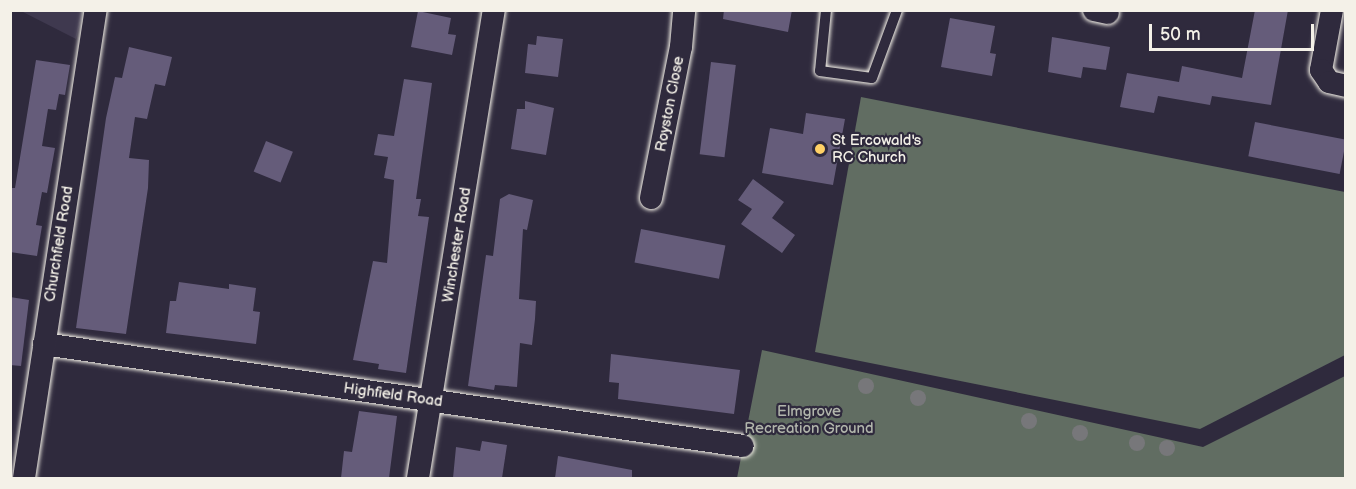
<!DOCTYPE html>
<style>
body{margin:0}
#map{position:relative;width:1356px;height:489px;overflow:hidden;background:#2f2a3d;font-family:"Balsamiq Sans",sans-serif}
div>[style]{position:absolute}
.built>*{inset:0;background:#3f394f}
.green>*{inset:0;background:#616d62}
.building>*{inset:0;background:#655c7a;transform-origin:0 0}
.roads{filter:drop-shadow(0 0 2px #f4f1e8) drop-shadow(0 0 2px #f4f1e8)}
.service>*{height:10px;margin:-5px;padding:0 5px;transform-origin:5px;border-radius:5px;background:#2f2a3d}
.minor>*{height:22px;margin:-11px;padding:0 11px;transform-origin:11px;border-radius:11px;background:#2f2a3d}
.trees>*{width:16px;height:16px;margin:-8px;border-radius:50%;background:#77777a}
.dots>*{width:16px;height:16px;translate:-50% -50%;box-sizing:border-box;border:3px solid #2f2a3d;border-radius:50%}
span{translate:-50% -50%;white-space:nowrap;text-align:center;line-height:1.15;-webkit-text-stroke:4.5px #2f2a3d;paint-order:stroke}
.street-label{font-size:15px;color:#f4f1e8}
.poi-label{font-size:15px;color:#f4f1e8}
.left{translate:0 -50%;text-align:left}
.park-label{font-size:15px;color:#b2b6ac}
.frame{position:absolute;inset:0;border:12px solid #f4f1e8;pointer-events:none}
.scale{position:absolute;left:1149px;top:24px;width:165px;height:27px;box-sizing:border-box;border:3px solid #f4f1e8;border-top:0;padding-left:8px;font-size:18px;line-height:21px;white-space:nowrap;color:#f4f1e8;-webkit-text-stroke:4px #2f2a3d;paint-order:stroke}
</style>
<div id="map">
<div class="built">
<div style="clip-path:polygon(21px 11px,83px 11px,76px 39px)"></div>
</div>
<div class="green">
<div style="clip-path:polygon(861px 97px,1345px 192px,1345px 355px,1200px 429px,815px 352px)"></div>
<div style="clip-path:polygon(762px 350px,1203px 447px,1345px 376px,1345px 478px,737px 478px)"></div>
</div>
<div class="building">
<div style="clip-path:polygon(724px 10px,792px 10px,788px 32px,723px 19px)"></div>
<div style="clip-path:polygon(1255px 10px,1288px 10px,1271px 105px,1212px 96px,1210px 105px,1158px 96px,1154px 113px,1120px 107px,1127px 73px,1179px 82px,1182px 66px,1242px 78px)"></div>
<div style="clip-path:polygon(418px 11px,451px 18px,448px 34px,456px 35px,452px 55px,411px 47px)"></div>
<div style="clip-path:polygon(950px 18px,995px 26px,990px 53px,996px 54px,992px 76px,941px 67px)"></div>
<div style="clip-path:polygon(537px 36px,563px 39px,558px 77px,525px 73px,528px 44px,536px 45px)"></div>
<div style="clip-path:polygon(1052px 37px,1110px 47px,1106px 70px,1083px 67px,1081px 78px,1048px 72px)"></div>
<div style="clip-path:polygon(129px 47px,172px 57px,165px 86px,155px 84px,147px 119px,135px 117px,129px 158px,149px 160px,148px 188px,126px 334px,76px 328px,106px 118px,115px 77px,122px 78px)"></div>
<div style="clip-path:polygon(36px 60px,70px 65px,65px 95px,59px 94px,56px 110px,48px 109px,42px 146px,55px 148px,47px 193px,42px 192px,36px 225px,42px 226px,37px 256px,10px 252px,10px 188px,15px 188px)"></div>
<div style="left:711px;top:62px;width:25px;height:93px;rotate:7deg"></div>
<div style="clip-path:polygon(404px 79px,432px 83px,416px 199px,421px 199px,418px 216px,429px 217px,406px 373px,378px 369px,379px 364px,353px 360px,373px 261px,387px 263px,394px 180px,384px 178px,388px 157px,374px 155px,378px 134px,394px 136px)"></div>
<div style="clip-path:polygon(525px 101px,554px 108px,546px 155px,511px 149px,517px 109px,525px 109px)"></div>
<div style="clip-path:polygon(806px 113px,845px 119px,833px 185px,762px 173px,770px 128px,803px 134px)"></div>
<div style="left:1255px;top:122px;width:93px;height:35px;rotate:11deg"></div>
<div style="left:266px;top:141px;width:29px;height:33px;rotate:22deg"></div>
<div style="clip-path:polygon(753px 179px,784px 202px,772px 218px,795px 235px,782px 253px,741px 224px,752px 209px,738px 200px)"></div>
<div style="clip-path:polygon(509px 194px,533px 200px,527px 230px,523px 229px,519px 299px,536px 301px,535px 319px,532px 345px,520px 343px,517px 387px,495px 385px,494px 390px,468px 386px,486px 255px,493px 256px,500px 199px)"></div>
<div style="left:641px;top:229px;width:86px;height:34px;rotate:11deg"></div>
<div style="clip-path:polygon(179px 282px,229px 289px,229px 284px,256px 288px,253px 311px,260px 312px,256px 344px,166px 333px,170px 301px,176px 301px)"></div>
<div style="clip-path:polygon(10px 297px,29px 300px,21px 366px,10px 365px)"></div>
<div style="clip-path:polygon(611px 354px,740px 370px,734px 414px,618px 399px,619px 383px,609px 382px)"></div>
<div style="clip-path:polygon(359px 411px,397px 416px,389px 478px,341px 478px,344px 451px,352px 452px)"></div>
<div style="clip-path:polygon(482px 441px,507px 445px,502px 478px,453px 478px,456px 447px,480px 451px)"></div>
<div style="clip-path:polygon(558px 456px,632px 470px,632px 478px,555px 478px)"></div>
</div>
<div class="roads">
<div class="service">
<div style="left:826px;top:10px;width:61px;rotate:95.6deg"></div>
<div style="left:820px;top:71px;width:52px;rotate:7.7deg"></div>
<div style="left:872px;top:78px;width:72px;rotate:-69.8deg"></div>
</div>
<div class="minor">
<div style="left:1094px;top:10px;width:14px;rotate:12deg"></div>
<div style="left:1332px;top:10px;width:61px;rotate:100.4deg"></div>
<div style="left:1321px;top:70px;width:14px;rotate:56deg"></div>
<div style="left:1329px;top:82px;width:17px;rotate:13deg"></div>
<div style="left:651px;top:198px;width:154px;rotate:-78.8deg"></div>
<div style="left:681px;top:47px;width:37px;rotate:-85deg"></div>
<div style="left:44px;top:344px;width:706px;rotate:8.3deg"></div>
<div style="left:24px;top:478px;width:474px;rotate:-81.3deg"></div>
<div style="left:418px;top:478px;width:474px;rotate:-80.8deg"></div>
</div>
</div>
<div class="trees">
<div style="left:866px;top:386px"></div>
<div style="left:918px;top:398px"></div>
<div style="left:1029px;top:421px"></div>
<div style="left:1080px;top:433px"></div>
<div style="left:1137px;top:443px"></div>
<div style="left:1167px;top:448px"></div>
</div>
<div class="dots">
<div style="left:820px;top:149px;background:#ffd166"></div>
</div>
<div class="street-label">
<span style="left:670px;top:104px;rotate:-79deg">Royston Close</span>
<span style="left:59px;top:244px;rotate:-81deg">Churchfield Road</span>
<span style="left:457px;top:245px;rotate:-81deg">Winchester Road</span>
<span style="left:393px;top:395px;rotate:8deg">Highfield Road</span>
</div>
<div class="poi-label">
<span class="left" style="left:832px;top:149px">St Ercowald's<br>RC Church</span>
</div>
<div class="park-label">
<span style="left:809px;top:420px">Elmgrove<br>Recreation Ground</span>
</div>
<div class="frame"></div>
<div class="scale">50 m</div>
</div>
